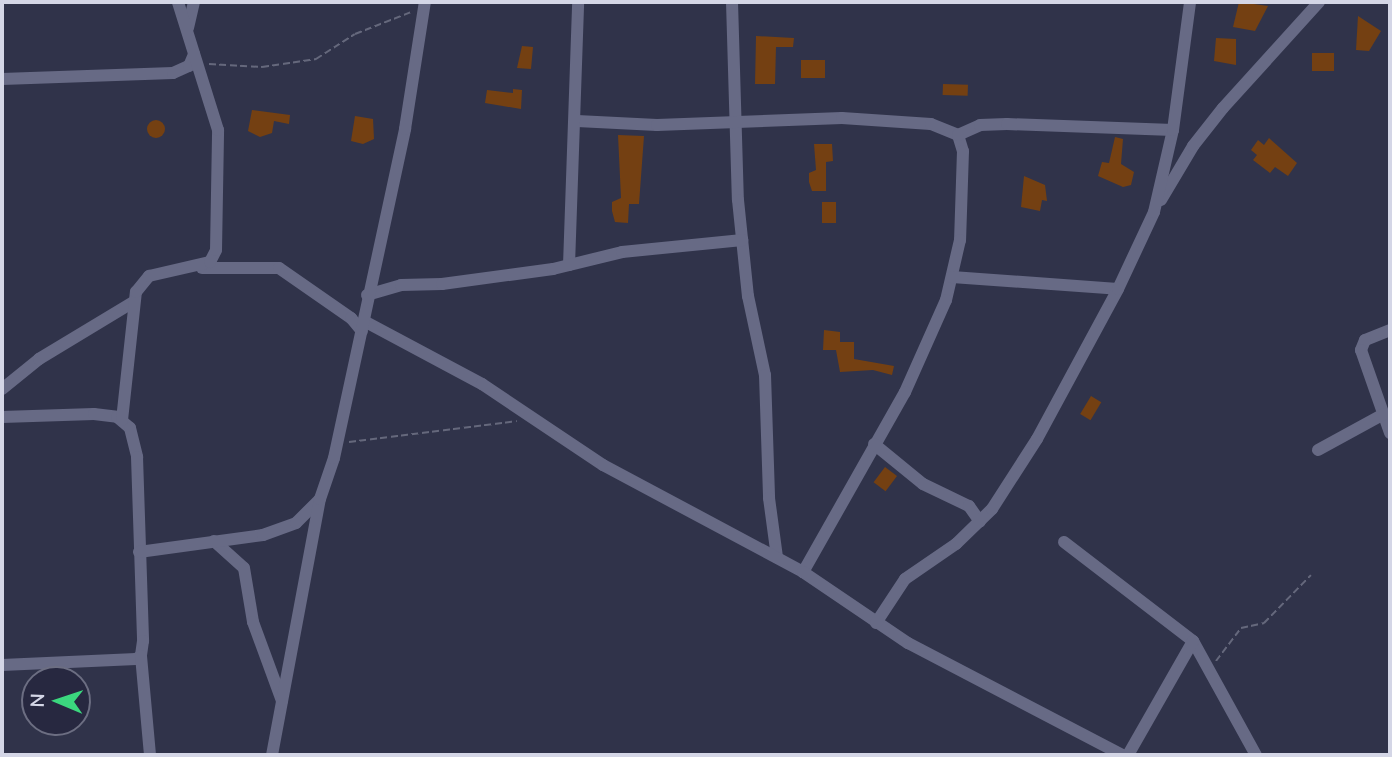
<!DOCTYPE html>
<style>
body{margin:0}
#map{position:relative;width:1392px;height:757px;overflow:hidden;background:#30334a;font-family:Mulish,sans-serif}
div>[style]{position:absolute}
.building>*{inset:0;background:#744012;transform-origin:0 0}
.round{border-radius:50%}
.path>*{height:2px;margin-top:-1px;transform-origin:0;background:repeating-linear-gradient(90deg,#65687c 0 7px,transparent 0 10.5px)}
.minor>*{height:12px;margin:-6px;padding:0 6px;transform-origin:6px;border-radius:6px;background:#676a85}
span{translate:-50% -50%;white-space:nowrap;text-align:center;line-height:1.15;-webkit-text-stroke:5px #272840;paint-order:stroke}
.frame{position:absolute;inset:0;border:4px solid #d4d6e6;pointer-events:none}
.north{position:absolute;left:21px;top:666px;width:70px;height:70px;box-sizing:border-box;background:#272840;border:2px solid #6c6e82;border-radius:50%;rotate:272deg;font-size:19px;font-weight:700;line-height:28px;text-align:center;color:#d4d6e6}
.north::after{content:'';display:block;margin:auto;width:24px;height:32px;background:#3bd77e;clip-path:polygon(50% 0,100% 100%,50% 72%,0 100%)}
</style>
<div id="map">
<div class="building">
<div style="clip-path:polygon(1239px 2px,1268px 6px,1255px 31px,1233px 27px)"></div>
<div style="clip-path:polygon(1358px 16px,1381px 31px,1369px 51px,1356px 50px)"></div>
<div style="clip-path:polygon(756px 36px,794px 38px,793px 47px,776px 47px,775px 84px,755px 84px)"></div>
<div style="clip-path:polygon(1216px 38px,1236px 39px,1236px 65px,1214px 61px)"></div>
<div style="clip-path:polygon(522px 46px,533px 47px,531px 69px,517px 68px)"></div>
<div style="left:1312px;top:53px;width:22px;height:18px"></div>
<div style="left:801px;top:60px;width:24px;height:18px"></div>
<div style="left:943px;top:84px;width:25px;height:11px;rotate:2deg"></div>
<div style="clip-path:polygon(513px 89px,522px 90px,521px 109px,485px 103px,487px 90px,513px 93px)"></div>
<div style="clip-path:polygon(252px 110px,290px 115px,289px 124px,274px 121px,272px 133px,260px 137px,248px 131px)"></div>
<div style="clip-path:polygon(355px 116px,373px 119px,374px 139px,363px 144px,351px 141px)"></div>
<div class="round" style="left:147px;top:120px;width:18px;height:18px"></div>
<div style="clip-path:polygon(618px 135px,644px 136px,639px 204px,629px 204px,628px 223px,615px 222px,612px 211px,612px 202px,621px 198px)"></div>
<div style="clip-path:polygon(1115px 137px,1123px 139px,1121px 164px,1134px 172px,1131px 185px,1123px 187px,1098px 176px,1102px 162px,1109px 163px)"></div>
<div style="clip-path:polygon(1269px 138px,1297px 163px,1288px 176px,1275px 167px,1270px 173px,1253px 160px,1257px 155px,1251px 150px,1258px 140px,1264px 145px)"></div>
<div style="clip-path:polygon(814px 144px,832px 144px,833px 161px,826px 162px,826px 191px,812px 191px,809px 182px,809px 173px,816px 170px)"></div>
<div style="clip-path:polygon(1024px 176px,1045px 185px,1047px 201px,1042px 200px,1040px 211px,1021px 207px)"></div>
<div style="left:822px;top:202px;width:14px;height:21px"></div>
<div style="clip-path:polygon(824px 330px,840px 332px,840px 342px,854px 342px,854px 359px,894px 366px,892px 375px,873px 370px,840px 372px,836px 350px,823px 350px)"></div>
<div style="left:1091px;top:396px;width:12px;height:21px;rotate:31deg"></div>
<div style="left:885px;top:467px;width:15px;height:19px;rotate:37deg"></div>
</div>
<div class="path">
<div style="left:209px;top:64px;width:53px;rotate:3.2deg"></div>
<div style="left:262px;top:67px;width:55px;rotate:-8.4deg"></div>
<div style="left:316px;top:59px;width:46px;rotate:-32.7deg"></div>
<div style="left:355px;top:34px;width:60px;rotate:-21.4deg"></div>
<div style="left:349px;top:442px;width:169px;rotate:-7.1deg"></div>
<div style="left:1216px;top:661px;width:41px;rotate:-52.9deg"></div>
<div style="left:1241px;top:628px;width:24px;rotate:-12deg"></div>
<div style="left:1264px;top:623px;width:67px;rotate:-45.6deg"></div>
</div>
<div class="minor">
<div style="left:732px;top:2px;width:198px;rotate:88.3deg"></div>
<div style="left:738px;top:200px;width:97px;rotate:84.1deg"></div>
<div style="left:748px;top:296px;width:81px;rotate:77.9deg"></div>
<div style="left:765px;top:375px;width:123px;rotate:88.1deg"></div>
<div style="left:769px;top:498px;width:60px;rotate:82.3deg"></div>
<div style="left:188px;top:28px;width:27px;rotate:-77deg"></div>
<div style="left:2px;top:79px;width:171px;rotate:-2deg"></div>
<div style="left:173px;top:73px;width:17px;rotate:-24deg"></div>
<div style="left:189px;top:66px;width:13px;rotate:-67deg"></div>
<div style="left:577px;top:121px;width:80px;rotate:2.9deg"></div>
<div style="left:657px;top:125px;width:185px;rotate:-2.2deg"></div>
<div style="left:842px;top:118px;width:89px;rotate:3.9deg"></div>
<div style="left:931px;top:124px;width:29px;rotate:22deg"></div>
<div style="left:958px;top:135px;width:17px;rotate:73deg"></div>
<div style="left:963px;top:151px;width:89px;rotate:91.9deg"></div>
<div style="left:960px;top:240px;width:62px;rotate:103.1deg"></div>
<div style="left:946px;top:300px;width:101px;rotate:114deg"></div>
<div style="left:905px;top:392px;width:207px;rotate:119.5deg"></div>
<div style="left:958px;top:135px;width:24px;rotate:-24deg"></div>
<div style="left:980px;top:125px;width:27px;rotate:-2deg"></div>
<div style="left:1007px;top:124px;width:166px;rotate:2.1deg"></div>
<div style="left:1161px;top:200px;width:63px;rotate:-59.3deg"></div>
<div style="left:1193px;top:146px;width:48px;rotate:-51.7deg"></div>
<div style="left:1223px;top:108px;width:143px;rotate:-47.8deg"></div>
<div style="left:569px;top:265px;width:263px;rotate:-88deg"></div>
<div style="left:202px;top:268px;width:77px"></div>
<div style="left:279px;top:268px;width:88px;rotate:34.8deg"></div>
<div style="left:351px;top:318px;width:17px;rotate:50deg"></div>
<div style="left:952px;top:277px;width:166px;rotate:4.1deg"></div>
<div style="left:367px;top:295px;width:35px;rotate:-16deg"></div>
<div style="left:401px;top:285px;width:41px;rotate:-1.4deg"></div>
<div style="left:442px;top:284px;width:112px;rotate:-7.7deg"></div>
<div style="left:553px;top:269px;width:71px;rotate:-13.8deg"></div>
<div style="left:622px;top:252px;width:121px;rotate:-5.7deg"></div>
<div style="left:364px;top:321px;width:134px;rotate:28.1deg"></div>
<div style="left:482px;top:384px;width:146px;rotate:33.8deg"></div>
<div style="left:603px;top:465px;width:227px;rotate:28.1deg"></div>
<div style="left:803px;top:572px;width:127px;rotate:34.1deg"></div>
<div style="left:908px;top:643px;width:242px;rotate:27.6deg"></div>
<div style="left:1390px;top:330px;width:27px;rotate:158deg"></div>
<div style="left:1365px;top:340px;width:11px;rotate:112deg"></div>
<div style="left:1361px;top:350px;width:88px;rotate:70.7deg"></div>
<div style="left:2px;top:389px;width:48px;rotate:-39deg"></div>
<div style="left:39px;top:359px;width:109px;rotate:-31.1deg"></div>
<div style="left:2px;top:417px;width:92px;rotate:-1.9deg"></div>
<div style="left:94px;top:414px;width:23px;rotate:7deg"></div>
<div style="left:117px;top:417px;width:17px;rotate:40deg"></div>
<div style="left:130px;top:428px;width:30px;rotate:76deg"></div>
<div style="left:137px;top:457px;width:184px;rotate:88.1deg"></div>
<div style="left:143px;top:641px;width:15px;rotate:98deg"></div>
<div style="left:141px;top:656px;width:6px;rotate:149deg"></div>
<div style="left:136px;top:659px;width:134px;rotate:177.4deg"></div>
<div style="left:122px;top:420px;width:129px;rotate:-83.8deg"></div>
<div style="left:136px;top:292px;width:21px;rotate:-51deg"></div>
<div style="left:149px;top:276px;width:63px;rotate:-12.9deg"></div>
<div style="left:210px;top:262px;width:13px;rotate:-63deg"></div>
<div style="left:216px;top:250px;width:120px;rotate:-89deg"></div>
<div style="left:218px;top:130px;width:134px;rotate:-107.4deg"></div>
<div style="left:874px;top:444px;width:63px;rotate:39.2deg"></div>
<div style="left:923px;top:484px;width:51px;rotate:25.6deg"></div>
<div style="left:969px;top:506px;width:19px;rotate:55deg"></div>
<div style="left:1318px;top:450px;width:75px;rotate:-28.6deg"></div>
<div style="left:214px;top:541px;width:40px;rotate:42deg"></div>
<div style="left:244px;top:568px;width:55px;rotate:80.5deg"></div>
<div style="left:253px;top:622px;width:84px;rotate:69.8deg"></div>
<div style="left:1064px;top:542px;width:163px;rotate:37.5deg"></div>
<div style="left:1193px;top:641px;width:130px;rotate:61.1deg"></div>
<div style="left:139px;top:552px;width:125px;rotate:-7.8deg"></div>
<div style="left:263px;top:535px;width:35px;rotate:-20deg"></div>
<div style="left:296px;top:523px;width:33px;rotate:-45deg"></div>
<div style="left:876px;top:623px;width:53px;rotate:-56.6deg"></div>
<div style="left:905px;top:579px;width:62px;rotate:-34.5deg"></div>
<div style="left:956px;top:544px;width:50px;rotate:-44.2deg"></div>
<div style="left:992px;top:509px;width:83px;rotate:-57.3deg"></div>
<div style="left:1037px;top:439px;width:170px;rotate:-61.6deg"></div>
<div style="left:1118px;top:289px;width:85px;rotate:-64.9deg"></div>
<div style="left:1154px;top:212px;width:84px;rotate:-77deg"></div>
<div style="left:1173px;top:130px;width:129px;rotate:-82.4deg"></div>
<div style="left:141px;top:656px;width:99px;rotate:84.8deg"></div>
<div style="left:272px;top:755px;width:260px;rotate:-79.4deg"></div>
<div style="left:320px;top:499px;width:43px;rotate:-71.1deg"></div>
<div style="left:334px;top:458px;width:337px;rotate:-77.8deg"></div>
<div style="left:405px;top:129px;width:129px;rotate:-81.1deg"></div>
<div style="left:1128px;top:755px;width:131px;rotate:-60.3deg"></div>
</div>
<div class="frame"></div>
<div class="north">N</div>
</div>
